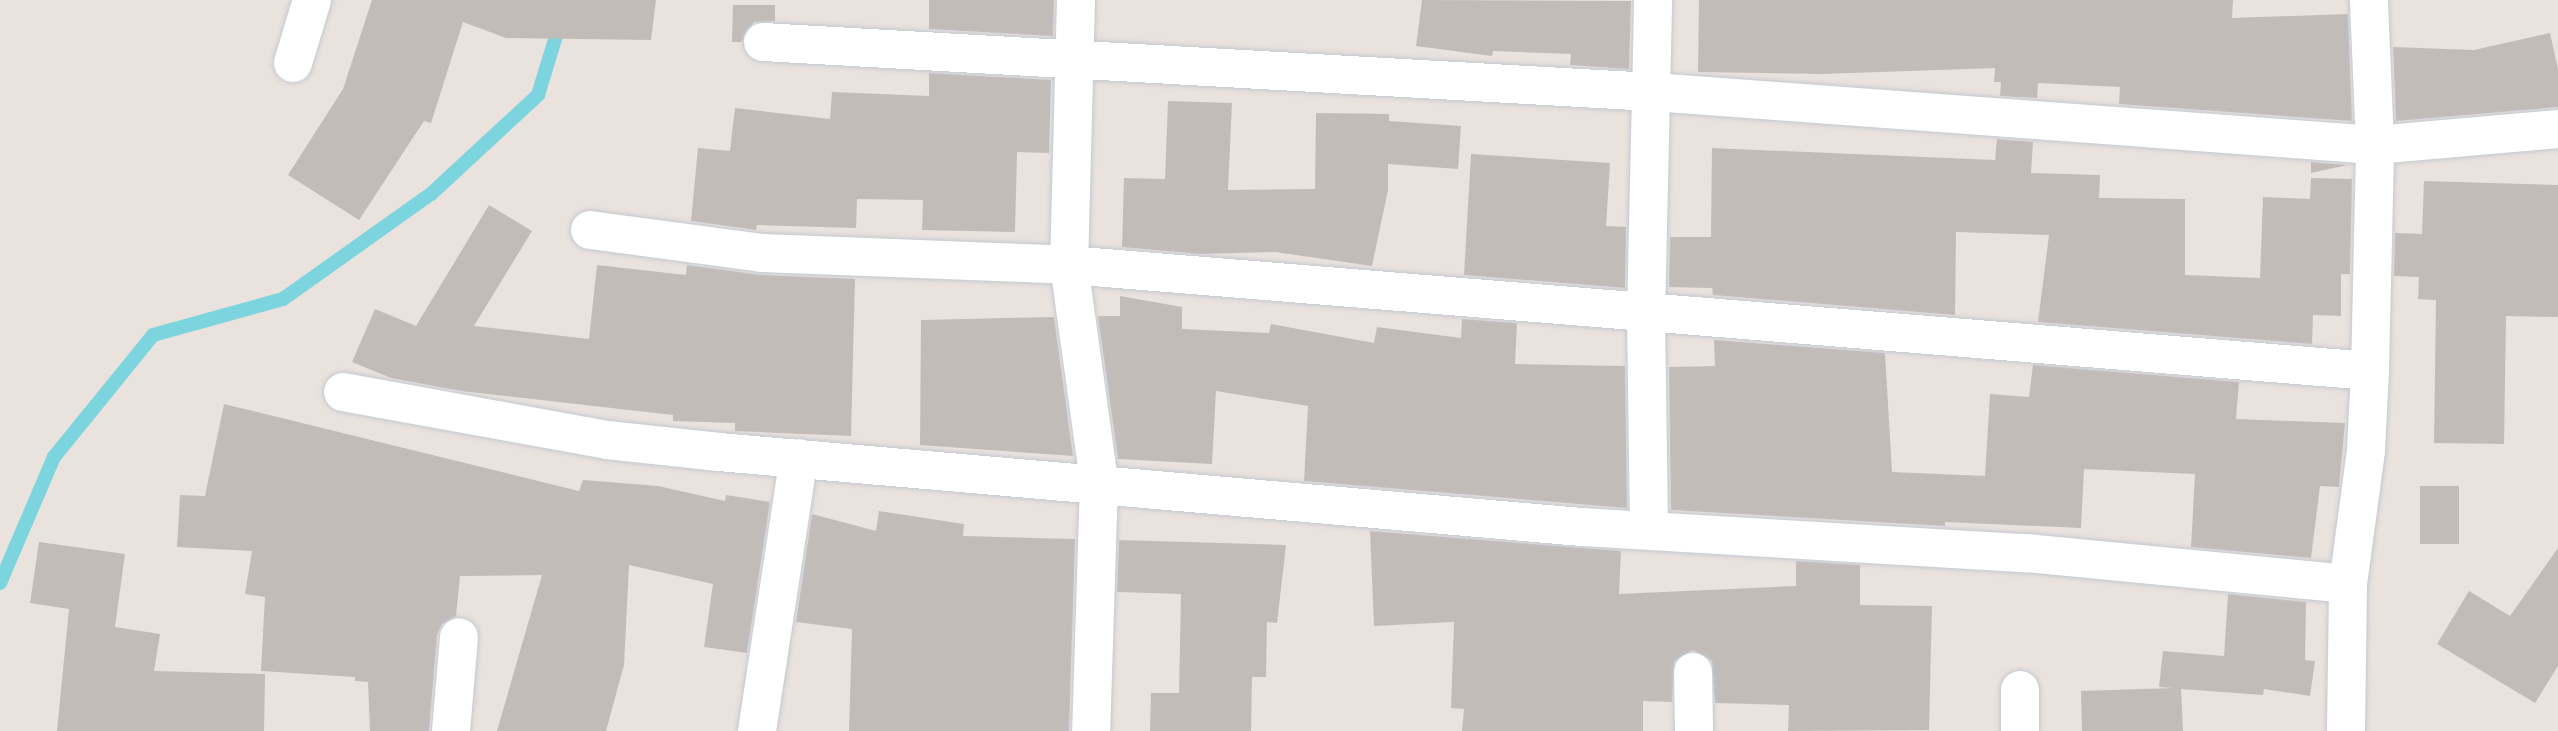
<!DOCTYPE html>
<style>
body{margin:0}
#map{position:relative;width:2558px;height:731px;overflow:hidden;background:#eae2dd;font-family:Barlow,sans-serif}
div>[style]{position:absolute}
.stream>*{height:14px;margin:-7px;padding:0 7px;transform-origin:7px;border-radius:7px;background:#7cd4df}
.building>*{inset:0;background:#c2bcb9;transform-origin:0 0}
.roads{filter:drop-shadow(0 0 2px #c4c9d1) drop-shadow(0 0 2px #c4c9d1)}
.minor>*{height:38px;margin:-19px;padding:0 19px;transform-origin:19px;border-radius:19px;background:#fff}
span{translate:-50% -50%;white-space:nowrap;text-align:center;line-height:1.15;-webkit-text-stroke:6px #fff;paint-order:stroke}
</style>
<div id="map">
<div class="stream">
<div style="left:0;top:583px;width:137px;rotate:-66.8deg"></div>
<div style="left:54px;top:457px;width:157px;rotate:-50.9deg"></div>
<div style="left:153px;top:335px;width:135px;rotate:-15.5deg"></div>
<div style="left:283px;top:299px;width:181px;rotate:-35.4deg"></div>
<div style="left:431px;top:194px;width:146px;rotate:-42.8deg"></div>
<div style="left:538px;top:95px;width:99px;rotate:-73deg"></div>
</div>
<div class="building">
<div style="clip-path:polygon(372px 0,656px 0,651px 40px,506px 38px,463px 22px,431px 123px,424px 121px,359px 220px,288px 175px,343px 89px)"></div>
<div style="clip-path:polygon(929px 0,1054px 0,1053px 36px,929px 29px)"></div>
<div style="clip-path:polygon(1422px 0,1631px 1px,1629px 69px,1570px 65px,1571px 54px,1493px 51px,1492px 56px,1416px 46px)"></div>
<div style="clip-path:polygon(1699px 0,2233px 0,2232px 18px,2348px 14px,2352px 121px,2119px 104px,2120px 87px,2038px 83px,2037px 98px,2000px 96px,2001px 82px,1994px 82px,1995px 68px,1822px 74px,1698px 72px)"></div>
<div style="clip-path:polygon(733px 5px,775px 5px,775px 21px,754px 22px,741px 42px,732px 42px)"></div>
<div style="clip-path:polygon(2550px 33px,2558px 69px,2558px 107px,2396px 121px,2393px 47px,2474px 50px)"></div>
<div style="clip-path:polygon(929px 73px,1051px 80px,1049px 153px,1017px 152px,1015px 232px,922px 230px,923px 200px,857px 199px,856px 228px,757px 225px,756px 230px,691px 221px,698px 148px,730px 151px,735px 108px,830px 119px,832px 92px,929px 96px)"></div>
<div style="clip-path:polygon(1168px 101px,1232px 103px,1228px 190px,1315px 189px,1316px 113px,1389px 114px,1389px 121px,1461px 126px,1458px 169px,1388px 164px,1388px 190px,1372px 266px,1275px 252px,1200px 254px,1122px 247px,1124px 178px,1165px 179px)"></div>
<div style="clip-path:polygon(1997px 139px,2033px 142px,2031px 173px,2100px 175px,2099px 198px,2185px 199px,2185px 275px,2260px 278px,2263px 197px,2310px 199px,2311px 178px,2352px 179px,2350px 274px,2341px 274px,2341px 316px,2313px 315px,2312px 344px,2038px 322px,2049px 235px,1956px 232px,1955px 315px,1713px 295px,1712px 288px,1669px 287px,1670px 237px,1711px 237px,1712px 148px,1995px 160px)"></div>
<div style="clip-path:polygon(1471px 154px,1610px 163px,1606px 226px,1626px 227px,1625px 288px,1464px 275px)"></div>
<div style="clip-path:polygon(2311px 162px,2347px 165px,2311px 173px)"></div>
<div style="clip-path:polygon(2424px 181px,2558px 185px,2558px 317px,2506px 316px,2504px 444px,2434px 443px,2436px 300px,2418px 299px,2419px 277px,2394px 276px,2395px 233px,2422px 234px)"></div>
<div style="clip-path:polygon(489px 205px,532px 231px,474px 326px,589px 339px,597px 265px,686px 275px,687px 265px,761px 275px,855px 279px,851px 436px,735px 431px,735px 423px,673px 421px,673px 415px,461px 391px,391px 378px,352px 362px,375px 309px,416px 326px)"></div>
<div style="clip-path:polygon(1120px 296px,1182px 307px,1182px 329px,1269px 333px,1271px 324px,1374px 343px,1377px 327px,1461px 338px,1462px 319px,1517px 323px,1515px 364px,1625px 366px,1627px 508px,1304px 481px,1308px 406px,1216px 391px,1212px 464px,1118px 459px,1098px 316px,1120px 316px)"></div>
<div style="clip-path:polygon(1054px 317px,1073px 456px,920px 445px,921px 320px)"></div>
<div style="clip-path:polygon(1714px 340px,1885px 353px,1892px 472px,1985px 476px,1990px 394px,2029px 397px,2033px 365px,2239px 382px,2236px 419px,2345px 423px,2339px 487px,2320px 486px,2311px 558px,2191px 547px,2195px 474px,2084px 469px,2081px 528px,1945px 522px,1945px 526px,1671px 510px,1669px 367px,1715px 366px)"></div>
<div style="clip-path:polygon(224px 404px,579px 491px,583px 480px,658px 486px,725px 501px,726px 495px,770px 502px,747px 653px,704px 647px,713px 584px,629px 565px,624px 665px,606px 731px,497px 731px,542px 575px,460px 576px,456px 616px,442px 624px,437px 635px,429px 731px,370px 731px,368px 682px,355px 681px,355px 677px,261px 671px,265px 597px,245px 594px,252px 551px,177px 547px,180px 495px,205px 496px)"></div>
<div style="left:2420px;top:486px;width:39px;height:58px"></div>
<div style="clip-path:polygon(879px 511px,964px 524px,963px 536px,1075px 539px,1069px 731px,849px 731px,852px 629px,796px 622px,812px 514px,876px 531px)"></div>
<div style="clip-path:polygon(1370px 531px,1621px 551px,1619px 594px,1796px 586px,1796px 561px,1860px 565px,1860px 605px,1932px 606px,1929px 730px,1788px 731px,1789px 705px,1715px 703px,1712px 661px,1693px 650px,1674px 662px,1672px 702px,1643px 701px,1643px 731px,1462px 731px,1464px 709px,1451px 708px,1454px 622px,1374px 626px)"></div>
<div style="clip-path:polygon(1119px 540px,1286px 545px,1277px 623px,1267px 622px,1266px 677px,1252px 677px,1251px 731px,1150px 731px,1151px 693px,1179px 693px,1181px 594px,1117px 592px)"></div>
<div style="clip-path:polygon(39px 542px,125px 554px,115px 627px,160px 634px,154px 671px,265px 674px,264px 731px,57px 731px,69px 609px,30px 603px)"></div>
<div style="clip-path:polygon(2558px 548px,2558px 666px,2535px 703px,2437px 644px,2469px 591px,2510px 616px)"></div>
<div style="clip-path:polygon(2228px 594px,2306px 602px,2305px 660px,2315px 661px,2310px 696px,2264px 689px,2263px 695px,2181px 689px,2183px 731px,2082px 731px,2081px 691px,2174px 688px,2159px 687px,2163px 651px,2224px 656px)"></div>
</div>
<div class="roads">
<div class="minor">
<div style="left:1076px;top:0;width:265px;rotate:91.5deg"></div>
<div style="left:1069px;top:265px;width:219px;rotate:82.1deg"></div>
<div style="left:1099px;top:482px;width:249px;rotate:91.8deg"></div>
<div style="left:763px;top:42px;width:891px;rotate:3.22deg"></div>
<div style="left:1653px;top:92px;width:724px;rotate:4.2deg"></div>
<div style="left:2375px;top:145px;width:184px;rotate:-5deg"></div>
<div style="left:293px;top:63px;width:66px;rotate:-73.2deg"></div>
<div style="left:590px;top:230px;width:174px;rotate:7.6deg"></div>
<div style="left:762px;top:253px;width:307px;rotate:2.2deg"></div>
<div style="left:1069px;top:265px;width:1305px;rotate:4.66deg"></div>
<div style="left:343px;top:392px;width:268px;rotate:10.3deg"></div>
<div style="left:607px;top:440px;width:113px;rotate:6.1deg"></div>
<div style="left:719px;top:452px;width:866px;rotate:4.97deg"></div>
<div style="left:1582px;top:527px;width:445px;rotate:3.4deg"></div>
<div style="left:2026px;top:553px;width:323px;rotate:5.5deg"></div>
<div style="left:1649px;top:529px;width:214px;rotate:-90.8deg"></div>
<div style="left:1646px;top:315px;width:315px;rotate:-88.7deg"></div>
<div style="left:1693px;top:672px;width:59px;rotate:89deg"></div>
<div style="left:451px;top:731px;width:94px;rotate:-85.1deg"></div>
<div style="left:757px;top:731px;width:276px;rotate:-81.3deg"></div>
<div style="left:2020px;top:731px;width:41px;rotate:-90deg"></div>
<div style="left:2346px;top:731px;width:147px;rotate:-89.2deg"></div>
<div style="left:2348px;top:584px;width:135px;rotate:-82.3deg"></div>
<div style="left:2366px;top:450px;width:79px;rotate:-87.1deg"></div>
<div style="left:2370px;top:371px;width:226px;rotate:-88.7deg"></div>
<div style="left:2375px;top:145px;width:145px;rotate:-92.4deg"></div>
</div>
</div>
</div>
